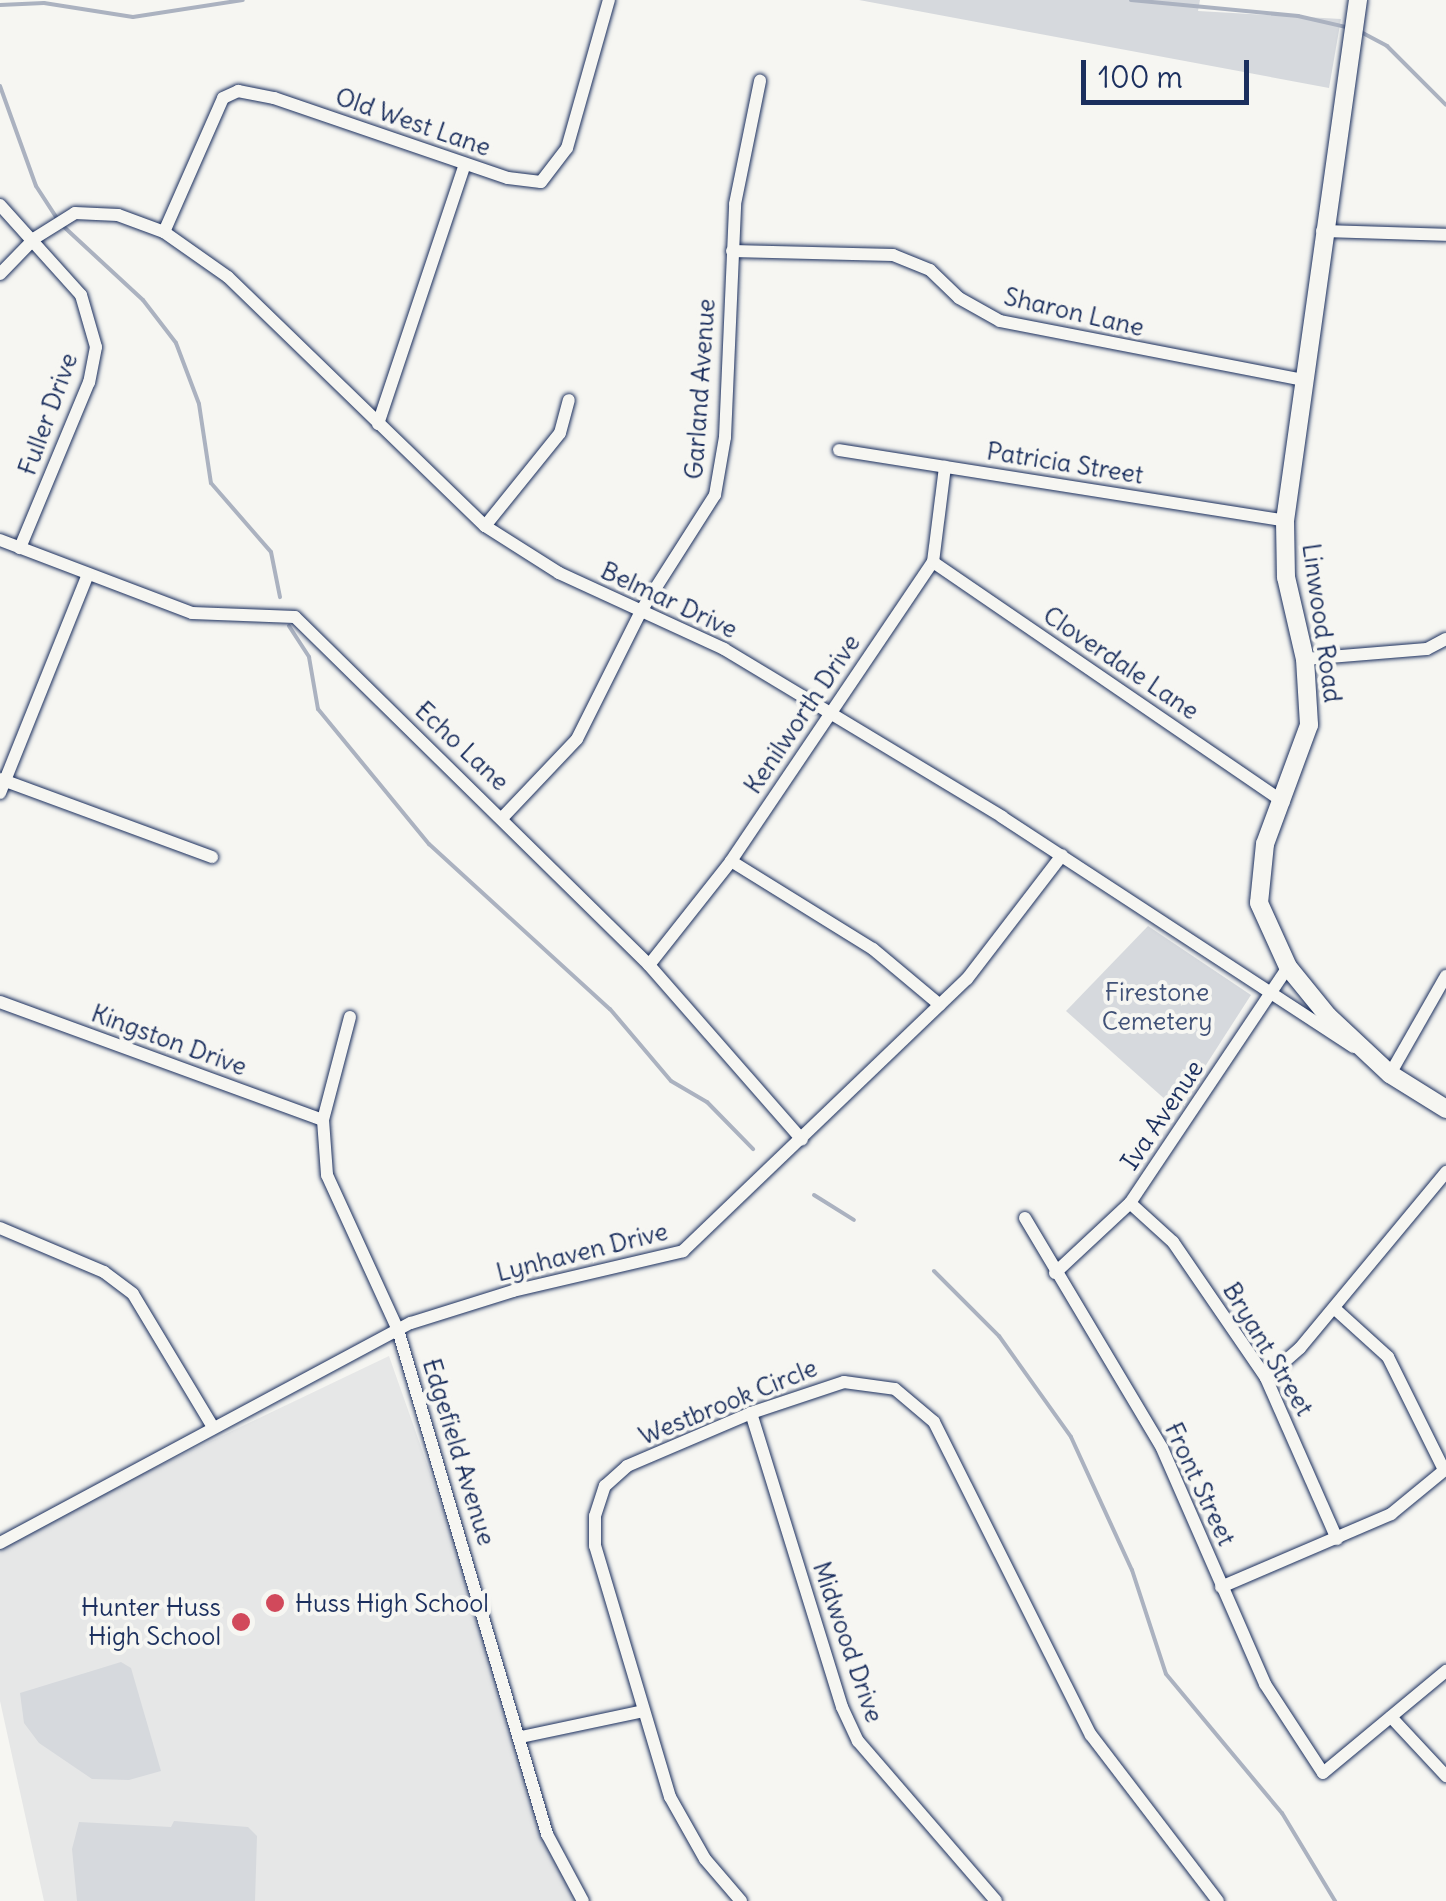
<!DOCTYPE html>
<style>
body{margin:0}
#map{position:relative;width:1446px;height:1901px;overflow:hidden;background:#f6f6f2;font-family:Delius,sans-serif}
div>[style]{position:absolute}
.built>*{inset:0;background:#e6e7e7}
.green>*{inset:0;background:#d6d9dd}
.stream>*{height:4px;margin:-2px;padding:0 2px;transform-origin:2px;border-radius:2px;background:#abb2c0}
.roads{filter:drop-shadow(0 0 2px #1b2f5e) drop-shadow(0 0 2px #1b2f5e)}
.street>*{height:12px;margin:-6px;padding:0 6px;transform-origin:6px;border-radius:6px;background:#f6f6f2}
.secondary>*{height:18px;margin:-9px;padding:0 9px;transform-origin:9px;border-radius:9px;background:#f6f6f2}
.dots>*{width:28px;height:28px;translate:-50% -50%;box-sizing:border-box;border:5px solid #f6f6f2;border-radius:50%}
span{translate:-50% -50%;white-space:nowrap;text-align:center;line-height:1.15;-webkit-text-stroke:8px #f6f6f2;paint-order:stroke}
.street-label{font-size:25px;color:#1b2f5e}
.park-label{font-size:25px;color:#405177}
.poi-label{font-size:25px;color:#1b2f5e}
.left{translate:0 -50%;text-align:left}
.right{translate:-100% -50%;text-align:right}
.scale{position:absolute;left:1081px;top:60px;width:168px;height:45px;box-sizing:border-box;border:5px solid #1b2f5e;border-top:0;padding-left:12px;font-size:30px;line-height:35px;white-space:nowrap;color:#1b2f5e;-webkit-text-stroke:8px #f6f6f2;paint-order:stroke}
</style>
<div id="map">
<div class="built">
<div style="clip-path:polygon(389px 1356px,574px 1881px,591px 1901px,44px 1901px,0 1701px,0 1542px)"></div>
</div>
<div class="green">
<div style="clip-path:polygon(859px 0,1200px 0,1198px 11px,1341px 19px,1329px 88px)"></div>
<div style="clip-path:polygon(1148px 926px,1251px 995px,1177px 1110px,1066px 1011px)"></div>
<div style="clip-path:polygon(121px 1662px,131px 1668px,161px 1771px,129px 1780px,92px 1779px,39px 1743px,24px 1723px,20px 1693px)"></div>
<div style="clip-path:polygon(174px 1821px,248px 1827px,257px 1836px,255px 1901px,77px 1901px,72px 1849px,79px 1822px,171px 1827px)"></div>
</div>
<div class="stream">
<div style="left:1131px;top:0;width:168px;rotate:5.5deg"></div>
<div style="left:1298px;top:16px;width:53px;rotate:13deg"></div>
<div style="left:0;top:5px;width:44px;rotate:-2.6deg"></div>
<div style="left:44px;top:3px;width:90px;rotate:8.9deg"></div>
<div style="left:133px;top:17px;width:111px;rotate:-8.8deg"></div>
<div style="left:1359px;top:31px;width:32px;rotate:28deg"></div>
<div style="left:1387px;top:46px;width:83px;rotate:45deg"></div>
<div style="left:0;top:86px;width:106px;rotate:70.2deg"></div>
<div style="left:36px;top:186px;width:38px;rotate:57deg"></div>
<div style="left:63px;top:226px;width:109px;rotate:42.8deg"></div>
<div style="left:143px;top:300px;width:54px;rotate:52.5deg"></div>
<div style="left:176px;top:343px;width:65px;rotate:69.3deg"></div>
<div style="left:199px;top:404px;width:80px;rotate:81.4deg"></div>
<div style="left:211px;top:483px;width:91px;rotate:49deg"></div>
<div style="left:271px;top:552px;width:46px;rotate:78.7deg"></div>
<div style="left:289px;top:626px;width:37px;rotate:57deg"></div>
<div style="left:309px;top:657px;width:53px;rotate:80.2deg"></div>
<div style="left:318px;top:709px;width:175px;rotate:50.6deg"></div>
<div style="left:429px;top:844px;width:245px;rotate:42.4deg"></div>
<div style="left:610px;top:1009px;width:94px;rotate:49.7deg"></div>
<div style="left:671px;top:1081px;width:42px;rotate:30.3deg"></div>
<div style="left:707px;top:1102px;width:66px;rotate:45.6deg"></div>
<div style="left:814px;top:1195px;width:47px;rotate:32deg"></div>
<div style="left:934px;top:1271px;width:92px;rotate:45deg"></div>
<div style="left:999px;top:1336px;width:124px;rotate:54.5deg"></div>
<div style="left:1071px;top:1437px;width:146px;rotate:65.4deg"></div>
<div style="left:1132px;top:1570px;width:109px;rotate:71.9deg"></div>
<div style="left:1166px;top:1674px;width:181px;rotate:50.2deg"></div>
<div style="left:1282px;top:1813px;width:103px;rotate:58.9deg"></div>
</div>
<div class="roads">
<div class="street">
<div style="left:0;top:205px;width:121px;rotate:48deg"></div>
<div style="left:81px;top:295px;width:54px;rotate:73.9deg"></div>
<div style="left:96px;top:347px;width:36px;rotate:101deg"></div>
<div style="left:89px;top:382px;width:180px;rotate:112.6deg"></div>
<div style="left:1322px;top:231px;width:124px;rotate:1.8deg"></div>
<div style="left:164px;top:232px;width:146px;rotate:-66.2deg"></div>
<div style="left:223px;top:98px;width:17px;rotate:-25deg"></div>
<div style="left:238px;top:91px;width:37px;rotate:11deg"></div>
<div style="left:274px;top:98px;width:247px;rotate:18.9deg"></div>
<div style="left:508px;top:178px;width:33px;rotate:7deg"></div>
<div style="left:541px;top:182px;width:43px;rotate:-52.6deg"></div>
<div style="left:567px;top:148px;width:154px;rotate:-74.2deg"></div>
<div style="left:732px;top:251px;width:161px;rotate:1.4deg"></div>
<div style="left:893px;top:255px;width:40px;rotate:22deg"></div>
<div style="left:930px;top:270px;width:40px;rotate:44deg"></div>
<div style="left:959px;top:298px;width:47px;rotate:29.3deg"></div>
<div style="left:1000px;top:321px;width:309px;rotate:11deg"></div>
<div style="left:0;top:274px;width:50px;rotate:-45.8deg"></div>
<div style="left:35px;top:238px;width:47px;rotate:-32deg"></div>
<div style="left:75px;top:213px;width:43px;rotate:2.7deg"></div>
<div style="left:118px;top:215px;width:49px;rotate:20.3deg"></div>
<div style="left:164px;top:232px;width:78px;rotate:35.1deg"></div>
<div style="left:228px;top:277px;width:358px;rotate:44.1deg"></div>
<div style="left:485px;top:526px;width:88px;rotate:32.4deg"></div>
<div style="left:559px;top:573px;width:182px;rotate:24.7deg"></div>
<div style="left:724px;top:649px;width:325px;rotate:31.1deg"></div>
<div style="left:1002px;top:817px;width:420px;rotate:33.2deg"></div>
<div style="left:378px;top:424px;width:274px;rotate:-71.5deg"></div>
<div style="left:839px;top:450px;width:452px;rotate:9deg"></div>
<div style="left:485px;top:526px;width:119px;rotate:-51.1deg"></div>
<div style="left:560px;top:433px;width:34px;rotate:-75deg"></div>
<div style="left:0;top:540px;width:205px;rotate:20.8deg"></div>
<div style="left:192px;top:613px;width:103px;rotate:2.2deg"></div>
<div style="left:295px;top:617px;width:496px;rotate:44.5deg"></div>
<div style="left:649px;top:965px;width:232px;rotate:48.8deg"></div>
<div style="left:933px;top:562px;width:425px;rotate:34.4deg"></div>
<div style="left:1305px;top:659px;width:122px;rotate:-4.7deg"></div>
<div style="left:1427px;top:649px;width:21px;rotate:-28deg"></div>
<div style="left:0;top:779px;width:226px;rotate:20.2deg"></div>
<div style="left:0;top:793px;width:236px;rotate:-68.1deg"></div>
<div style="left:504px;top:816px;width:106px;rotate:-46.5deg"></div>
<div style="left:577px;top:739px;width:143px;rotate:-63.4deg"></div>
<div style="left:641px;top:611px;width:138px;rotate:-57.5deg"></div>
<div style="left:715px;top:495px;width:59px;rotate:-80.2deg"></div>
<div style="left:725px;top:437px;width:233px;rotate:-87.5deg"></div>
<div style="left:735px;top:204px;width:126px;rotate:-78.5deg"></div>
<div style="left:731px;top:861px;width:167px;rotate:31.8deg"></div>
<div style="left:873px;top:949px;width:87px;rotate:39.9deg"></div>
<div style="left:649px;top:965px;width:132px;rotate:-51.7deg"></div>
<div style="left:731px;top:861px;width:361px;rotate:-56deg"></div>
<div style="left:933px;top:562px;width:96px;rotate:-82.8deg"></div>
<div style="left:0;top:1002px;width:344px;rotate:20.1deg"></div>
<div style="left:350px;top:1017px;width:106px;rotate:104.7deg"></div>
<div style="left:323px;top:1120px;width:55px;rotate:85.8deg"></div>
<div style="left:327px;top:1175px;width:170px;rotate:65.4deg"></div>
<div style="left:398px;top:1330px;width:526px;rotate:73.53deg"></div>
<div style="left:547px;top:1834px;width:76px;rotate:61.8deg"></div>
<div style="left:1390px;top:1074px;width:113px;rotate:-60.3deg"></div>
<div style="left:1130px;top:1203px;width:58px;rotate:42.2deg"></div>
<div style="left:1173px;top:1242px;width:165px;rotate:55.6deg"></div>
<div style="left:1266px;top:1378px;width:176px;rotate:66.2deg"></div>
<div style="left:1025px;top:1218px;width:268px;rotate:59.2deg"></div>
<div style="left:1162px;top:1448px;width:257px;rotate:66.4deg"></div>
<div style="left:1265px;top:1684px;width:106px;rotate:56.9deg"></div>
<div style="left:1323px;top:1773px;width:160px;rotate:-39.7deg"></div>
<div style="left:0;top:1228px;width:113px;rotate:22.9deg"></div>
<div style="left:104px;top:1272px;width:36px;rotate:37deg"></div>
<div style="left:133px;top:1294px;width:155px;rotate:59deg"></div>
<div style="left:1055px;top:1273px;width:103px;rotate:-43deg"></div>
<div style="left:1130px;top:1203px;width:284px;rotate:-56.2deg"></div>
<div style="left:1334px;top:1308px;width:73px;rotate:42.2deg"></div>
<div style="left:1388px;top:1357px;width:126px;rotate:63.6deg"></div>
<div style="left:1266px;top:1378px;width:45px;rotate:-41.4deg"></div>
<div style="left:1300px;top:1348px;width:229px;rotate:-50.3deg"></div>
<div style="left:751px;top:1413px;width:308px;rotate:72.8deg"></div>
<div style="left:842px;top:1707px;width:38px;rotate:65deg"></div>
<div style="left:858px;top:1741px;width:211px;rotate:49.2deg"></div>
<div style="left:0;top:1543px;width:466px;rotate:-28.2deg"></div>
<div style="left:411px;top:1323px;width:107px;rotate:-17.4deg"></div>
<div style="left:513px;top:1291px;width:175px;rotate:-13.2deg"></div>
<div style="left:683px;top:1251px;width:393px;rotate:-43.8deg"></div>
<div style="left:967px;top:979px;width:156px;rotate:-52.5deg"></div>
<div style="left:1221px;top:1587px;width:185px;rotate:-23.2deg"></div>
<div style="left:1391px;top:1514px;width:71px;rotate:-39.3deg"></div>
<div style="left:1391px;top:1717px;width:81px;rotate:47deg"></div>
<div style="left:521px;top:1737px;width:125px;rotate:-12deg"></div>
<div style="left:741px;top:1901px;width:55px;rotate:-130.6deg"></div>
<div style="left:705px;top:1859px;width:71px;rotate:-119.4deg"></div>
<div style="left:670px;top:1797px;width:262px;rotate:-106.6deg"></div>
<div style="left:595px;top:1546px;width:30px;rotate:-90deg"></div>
<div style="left:595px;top:1516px;width:32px;rotate:-72deg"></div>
<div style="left:605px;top:1486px;width:30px;rotate:-42deg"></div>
<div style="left:627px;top:1466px;width:135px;rotate:-23.1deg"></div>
<div style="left:751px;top:1413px;width:98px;rotate:-18.4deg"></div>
<div style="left:844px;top:1382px;width:51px;rotate:7.8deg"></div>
<div style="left:895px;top:1389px;width:51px;rotate:40.2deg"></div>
<div style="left:934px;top:1422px;width:350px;rotate:63.4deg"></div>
<div style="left:1091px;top:1735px;width:209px;rotate:52.6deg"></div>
</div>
<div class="secondary">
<div style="left:1358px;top:0;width:526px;rotate:97.98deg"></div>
<div style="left:1285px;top:521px;width:56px;rotate:89deg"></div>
<div style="left:1286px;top:577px;width:84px;rotate:77deg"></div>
<div style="left:1305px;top:659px;width:66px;rotate:86.5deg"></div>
<div style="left:1309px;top:725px;width:127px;rotate:110.3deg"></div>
<div style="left:1265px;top:844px;width:59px;rotate:95.8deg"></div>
<div style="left:1259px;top:903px;width:70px;rotate:65.6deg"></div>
<div style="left:1288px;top:967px;width:63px;rotate:50.8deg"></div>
<div style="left:1328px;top:1016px;width:85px;rotate:43.1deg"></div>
<div style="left:1390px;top:1074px;width:66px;rotate:32deg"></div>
</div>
</div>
<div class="dots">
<div style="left:275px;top:1603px;background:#d1495b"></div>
<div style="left:241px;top:1622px;background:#d1495b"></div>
</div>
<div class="street-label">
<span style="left:413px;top:122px;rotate:19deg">Old West Lane</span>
<span style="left:1074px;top:312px;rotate:13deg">Sharon Lane</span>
<span style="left:700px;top:389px;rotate:-86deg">Garland Avenue</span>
<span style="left:48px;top:414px;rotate:-70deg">Fuller Drive</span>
<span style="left:1065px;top:463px;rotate:9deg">Patricia Street</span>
<span style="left:669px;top:600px;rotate:25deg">Belmar Drive</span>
<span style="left:1322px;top:623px;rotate:82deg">Linwood Road</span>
<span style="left:1121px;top:663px;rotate:34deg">Cloverdale Lane</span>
<span style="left:802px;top:714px;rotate:-56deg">Kenilworth Drive</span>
<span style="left:462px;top:746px;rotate:43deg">Echo Lane</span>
<span style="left:169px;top:1040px;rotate:20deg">Kingston Drive</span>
<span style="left:1162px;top:1115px;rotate:-56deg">Iva Avenue</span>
<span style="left:582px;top:1252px;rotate:-14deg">Lynhaven Drive</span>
<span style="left:1268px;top:1349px;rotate:59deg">Bryant Street</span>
<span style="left:728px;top:1402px;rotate:-22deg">Westbrook Circle</span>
<span style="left:459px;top:1452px;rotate:73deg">Edgefield Avenue</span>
<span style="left:1200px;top:1484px;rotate:65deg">Front Street</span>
<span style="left:848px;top:1642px;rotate:71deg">Midwood Drive</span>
</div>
<div class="park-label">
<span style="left:1157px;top:1007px">Firestone<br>Cemetery</span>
</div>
<div class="poi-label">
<span class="left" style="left:295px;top:1603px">Huss High School</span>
<span class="right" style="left:221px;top:1622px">Hunter Huss<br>High School</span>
</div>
<div class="scale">100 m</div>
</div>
